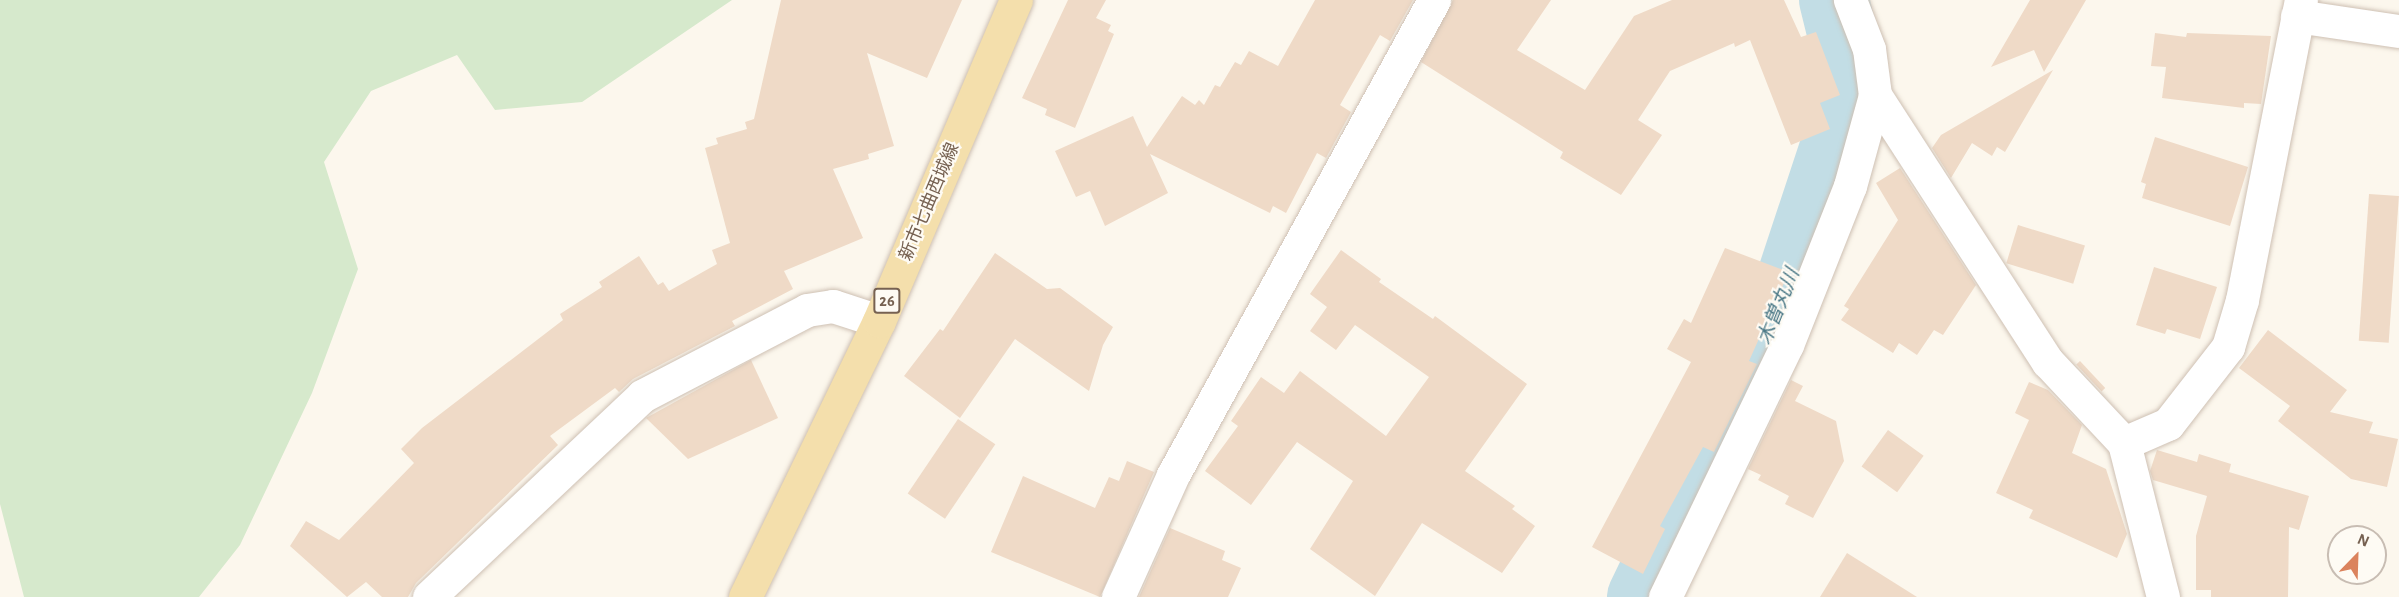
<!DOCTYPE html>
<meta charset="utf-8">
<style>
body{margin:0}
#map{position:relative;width:2399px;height:597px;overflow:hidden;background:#fcf7ed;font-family:"Alegreya Sans","Noto Sans JP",sans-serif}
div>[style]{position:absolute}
.green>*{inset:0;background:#d6e9cc}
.river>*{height:70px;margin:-35px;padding:0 35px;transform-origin:35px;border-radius:35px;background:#c2dde5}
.building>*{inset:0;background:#efdac7;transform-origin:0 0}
.roads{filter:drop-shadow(0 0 2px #cec0b3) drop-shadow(0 0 2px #cec0b3)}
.minor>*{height:33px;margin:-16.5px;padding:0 16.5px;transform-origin:16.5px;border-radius:16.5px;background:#fff}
.primary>*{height:33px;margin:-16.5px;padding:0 16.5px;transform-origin:16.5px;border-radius:16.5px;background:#f4dfac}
span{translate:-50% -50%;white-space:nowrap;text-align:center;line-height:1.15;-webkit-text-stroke:4.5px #fefbf4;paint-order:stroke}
.shield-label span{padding:2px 4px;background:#fefbf4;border:2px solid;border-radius:4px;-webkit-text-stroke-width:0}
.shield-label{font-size:16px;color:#766151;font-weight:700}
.street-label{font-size:18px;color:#766151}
.water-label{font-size:20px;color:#4c7987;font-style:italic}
.north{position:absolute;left:2327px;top:525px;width:60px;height:60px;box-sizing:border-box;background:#fefbf4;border:2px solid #c8bdb3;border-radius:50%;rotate:23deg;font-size:16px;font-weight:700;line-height:24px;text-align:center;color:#766151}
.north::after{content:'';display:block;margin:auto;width:21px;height:27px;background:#db835d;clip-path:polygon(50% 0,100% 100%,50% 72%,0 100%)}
</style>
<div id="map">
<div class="green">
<div style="clip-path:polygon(0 0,732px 0,582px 102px,495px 110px,457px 55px,371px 91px,324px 162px,358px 269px,312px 393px,240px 545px,199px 597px,24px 597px,0 504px)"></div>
</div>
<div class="river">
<div style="left:1642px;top:597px;width:325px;rotate:-64.3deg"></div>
<div style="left:1783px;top:304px;width:214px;rotate:-71.7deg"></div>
<div style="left:1850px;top:101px;width:36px;rotate:-90deg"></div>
<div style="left:1850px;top:65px;width:67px;rotate:-103.8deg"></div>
</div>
<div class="building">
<div style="clip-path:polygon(781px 0,962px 0,927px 78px,867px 53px,894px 146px,868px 154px,869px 159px,833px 169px,863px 238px,784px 271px,793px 289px,732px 321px,735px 326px,633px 379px,619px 392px,615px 388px,550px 436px,558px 445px,416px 583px,408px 597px,382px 597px,366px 582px,347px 597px,290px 546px,306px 521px,339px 540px,414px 463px,401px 449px,422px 428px,563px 320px,560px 314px,602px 287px,599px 282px,639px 256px,658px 285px,663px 282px,669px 291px,717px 264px,712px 250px,730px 243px,705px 148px,718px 144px,716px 138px,747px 129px,745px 122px,754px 119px)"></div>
<div style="clip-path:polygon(1068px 0,1106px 0,1096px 18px,1111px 25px,1108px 31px,1114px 34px,1075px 128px,1045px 115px,1047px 109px,1022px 98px)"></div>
<div style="clip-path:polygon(1315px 0,1413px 0,1390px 41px,1380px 35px,1340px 105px,1351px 112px,1326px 158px,1317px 153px,1286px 213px,1273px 206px,1270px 213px,1150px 154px,1168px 193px,1105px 226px,1090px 191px,1076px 197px,1055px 151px,1133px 116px,1147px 147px,1182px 96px,1195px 105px,1199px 100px,1204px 105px,1215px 85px,1220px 87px,1235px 62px,1241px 65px,1249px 51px,1278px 66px)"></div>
<div style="clip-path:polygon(1453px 0,1551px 0,1517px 50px,1585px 90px,1634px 16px,1672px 0,1784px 0,1801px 37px,1816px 32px,1840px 95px,1820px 103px,1830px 129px,1791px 145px,1750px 40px,1735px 47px,1734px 43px,1670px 71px,1638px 120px,1662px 135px,1621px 195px,1560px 158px,1563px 152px,1421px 62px)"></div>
<div style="clip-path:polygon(2030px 0,2086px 0,2044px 72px,2034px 50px,1991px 67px)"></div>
<div style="clip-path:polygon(2155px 33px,2186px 37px,2187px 33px,2271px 36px,2261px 104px,2244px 103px,2244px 108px,2162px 98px,2166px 67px,2151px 66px)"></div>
<div style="clip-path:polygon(2053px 70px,2005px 152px,1997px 147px,1992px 156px,1972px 143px,1951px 178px,1932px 148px,1941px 135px)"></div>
<div style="clip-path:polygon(2155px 137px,2248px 167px,2230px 226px,2142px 198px,2146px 184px,2141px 182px)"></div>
<div style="clip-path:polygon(1900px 168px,1976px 285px,1943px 335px,1934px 330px,1917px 355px,1899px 343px,1893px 353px,1841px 320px,1849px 309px,1844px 306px,1898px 220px,1876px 183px)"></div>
<div style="left:2369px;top:194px;width:30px;height:147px;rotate:4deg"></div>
<div style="left:2018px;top:225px;width:70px;height:40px;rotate:17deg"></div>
<div style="clip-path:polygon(1725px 248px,1789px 272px,1749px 361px,1757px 364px,1714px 452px,1703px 447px,1660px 526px,1665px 529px,1643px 574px,1592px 547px,1691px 362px,1667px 349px,1684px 319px,1691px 323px)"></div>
<div style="clip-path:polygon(1341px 250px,1381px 279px,1379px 282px,1433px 319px,1435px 316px,1527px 384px,1465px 471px,1515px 506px,1512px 509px,1535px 526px,1502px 573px,1422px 523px,1375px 596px,1310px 549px,1353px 481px,1297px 442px,1251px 505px,1205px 471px,1238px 426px,1231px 421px,1261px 377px,1284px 393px,1300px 371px,1386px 436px,1429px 377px,1355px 325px,1336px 350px,1310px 331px,1327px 307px,1310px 294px)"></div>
<div style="clip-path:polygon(995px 253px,1047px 289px,1060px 288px,1113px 327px,1103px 345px,1089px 391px,1015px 339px,960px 418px,904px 376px,940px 329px,943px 331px)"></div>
<div style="clip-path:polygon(2154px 267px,2217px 287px,2200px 339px,2167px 329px,2165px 334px,2136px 325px)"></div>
<div style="clip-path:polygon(2268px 330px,2347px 390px,2330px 412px,2373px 422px,2369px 433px,2398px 439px,2387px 487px,2351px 479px,2278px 421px,2290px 406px,2239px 368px)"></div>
<div style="clip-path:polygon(751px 360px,778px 418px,688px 459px,646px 418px)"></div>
<div style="left:2080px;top:361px;width:37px;height:5px;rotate:47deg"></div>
<div style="clip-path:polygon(1791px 380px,1803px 386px,1795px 401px,1836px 421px,1844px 461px,1813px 518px,1785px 504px,1789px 496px,1758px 480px,1761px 475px,1748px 469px)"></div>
<div style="clip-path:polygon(2029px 382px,2048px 390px,2082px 425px,2072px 453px,2106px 469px,2127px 534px,2117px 558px,2029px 518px,2033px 510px,1996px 493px,2029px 420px,2015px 413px)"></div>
<div style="left:958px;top:419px;width:45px;height:90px;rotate:34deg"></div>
<div style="left:1888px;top:430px;width:44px;height:45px;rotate:36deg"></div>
<div style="clip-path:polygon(2157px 450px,2197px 462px,2199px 454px,2231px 464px,2229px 472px,2309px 496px,2299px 530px,2289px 527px,2288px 597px,2211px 597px,2211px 590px,2196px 590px,2196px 536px,2207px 496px,2153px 480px,2150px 471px)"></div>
<div style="clip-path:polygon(1127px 461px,1154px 472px,1100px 597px,991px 552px,1023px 476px,1095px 508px,1109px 477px,1119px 481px)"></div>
<div style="clip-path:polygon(1170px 528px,1225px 551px,1222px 560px,1241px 568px,1228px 597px,1139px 597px)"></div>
<div style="clip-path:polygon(1847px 553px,1917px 597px,1820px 597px)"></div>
</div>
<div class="roads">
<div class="minor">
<div style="left:2297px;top:16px;width:103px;rotate:8.4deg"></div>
<div style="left:1875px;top:95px;width:318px;rotate:57.1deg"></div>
<div style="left:2048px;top:362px;width:111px;rotate:46.8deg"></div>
<div style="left:2124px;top:443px;width:159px;rotate:75.8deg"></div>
<div style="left:2124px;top:443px;width:48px;rotate:-23.4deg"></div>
<div style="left:2168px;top:424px;width:98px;rotate:-52.1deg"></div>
<div style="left:2228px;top:347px;width:49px;rotate:-73.4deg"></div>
<div style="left:2242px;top:300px;width:306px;rotate:-78.9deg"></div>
<div style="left:429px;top:597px;width:293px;rotate:-43.3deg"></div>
<div style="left:642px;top:396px;width:186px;rotate:-27.5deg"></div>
<div style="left:807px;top:310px;width:26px;rotate:-9deg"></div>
<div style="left:833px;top:306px;width:48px;rotate:18.1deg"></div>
<div style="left:1118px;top:597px;width:134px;rotate:-65.7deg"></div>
<div style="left:1173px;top:475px;width:542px;rotate:-61.21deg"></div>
<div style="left:1665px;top:597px;width:280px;rotate:-64.2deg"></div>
<div style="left:1787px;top:345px;width:171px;rotate:-68.4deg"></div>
<div style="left:1850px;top:186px;width:94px;rotate:-74.6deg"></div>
<div style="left:1875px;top:95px;width:46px;rotate:-97.4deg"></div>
<div style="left:1869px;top:49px;width:53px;rotate:-111.2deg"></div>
</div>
<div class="primary">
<div style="left:745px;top:597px;width:307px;rotate:-64.1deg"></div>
<div style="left:879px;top:321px;width:349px;rotate:-66.9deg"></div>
</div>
</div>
<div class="shield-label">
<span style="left:887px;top:301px">26</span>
</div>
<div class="street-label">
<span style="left:930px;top:202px;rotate:-67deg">新市七曲西城線</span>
</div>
<div class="water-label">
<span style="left:1779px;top:307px;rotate:-68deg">木曽丸川</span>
</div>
<div class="north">N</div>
</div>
